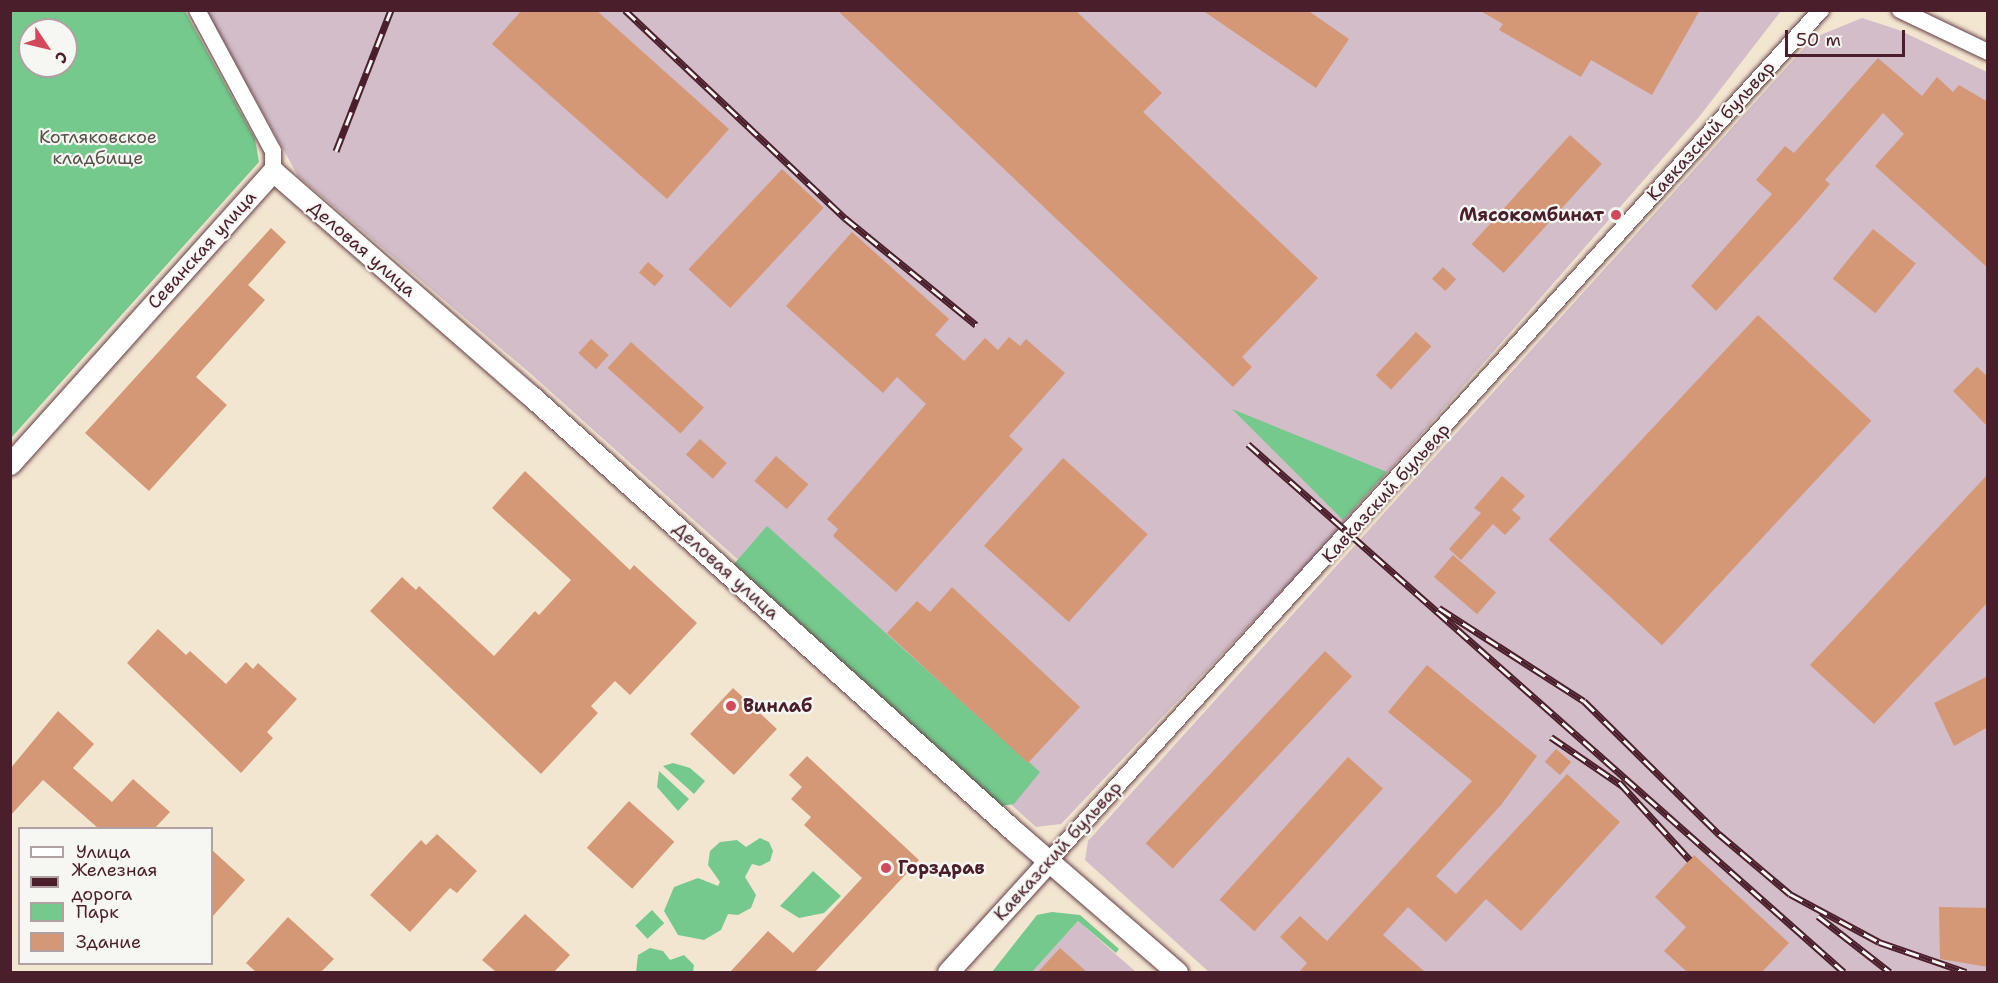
<!DOCTYPE html>
<meta charset="utf-8">
<style>
body{margin:0}
#map{position:relative;width:1998px;height:983px;overflow:hidden;background:#f3e6d1;font-family:"Shantell Sans",sans-serif}
div>[style]{position:absolute}
.industrial>*{inset:0;background:#d2bdc8}
.green>*{inset:0;background:#75c98d;transform-origin:0 0}
.building>*{inset:0;background:#d59877;transform-origin:0 0}
.roads{filter:drop-shadow(0 0 2px #633d44) drop-shadow(0 0 2px #633d44)}
.minor>*{height:16px;margin:-8px;padding:0 8px;transform-origin:8px;border-radius:8px;background:#fff}
.tertiary>*{height:21px;margin:-10.5px;padding:0 10.5px;transform-origin:10.5px;border-radius:10.5px;background:#fff}
.rail>*{height:7px;margin-top:-3.5px;transform-origin:0;background:repeating-linear-gradient(90deg,#f6f6f2 0 14px,#4a1f2b 0 28px);box-sizing:border-box;border-block:2px solid #4a1f2b}
.dots>*{width:16px;height:16px;translate:-50% -50%;box-sizing:border-box;border:3px solid #f6f6f2;border-radius:50%}
span{translate:-50% -50%;white-space:nowrap;text-align:center;line-height:1.15;-webkit-text-stroke:4.5px #f6f6f2;paint-order:stroke}
.street-label{font-size:18px;color:#4a1f2b}
.park-label{font-size:18px;color:#575248}
.poi-label{font-size:18px;color:#4a1f2b;font-weight:700}
.right{translate:-100% -50%;text-align:right}
.left{translate:0 -50%;text-align:left}
.frame{position:absolute;inset:0;border:12px solid #4a1f2b;pointer-events:none}
.legend{position:absolute;left:18px;top:827px;width:195px;height:138px;box-sizing:border-box;background:#f6f6f2;border:2px solid #b1a0a2;margin:0;padding:8px 10px;list-style:none;font-size:18px;color:#4a1f2b}
.legend li{display:flex;align-items:center;gap:12px;height:30px}
.legend b{width:30px;border:2px solid #b1a0a2}
.north{position:absolute;left:18px;top:18px;width:60px;height:60px;box-sizing:border-box;background:#f6f6f2;border:2px solid #b1a0a2;border-radius:50%;rotate:125deg;font-size:16px;font-weight:700;line-height:24px;text-align:center;color:#4a1f2b}
.north::after{content:'';display:block;margin:auto;width:21px;height:27px;background:#d1495b;clip-path:polygon(50% 0,100% 100%,50% 72%,0 100%)}
.scale{position:absolute;left:1785px;top:30px;width:120px;height:27px;box-sizing:border-box;border:3px solid #4a1f2b;border-top:0;padding-left:8px;font-size:18px;line-height:21px;white-space:nowrap;color:#4a1f2b;-webkit-text-stroke:4px #f6f6f2;paint-order:stroke}
</style>
<div id="map">
<div class="industrial">
<div style="clip-path:polygon(207px 11px,1781px 11px,1699px 117px,1310px 561px,1061px 824px,1036px 827px,531px 374px,298px 176px)"></div>
<div style="clip-path:polygon(1862px 18px,1899px 30px,1987px 72px,1987px 972px,1209px 972px,1085px 860px,1088px 841px,1813px 38px)"></div>
<div style="clip-path:polygon(1078px 921px,1136px 972px,1032px 972px)"></div>
</div>
<div class="green">
<div style="clip-path:polygon(evenodd,10px 11px,185px 11px,255px 139px,259px 162px,11px 438px,10px 11px,30px 30px,66px 30px,66px 66px,30px 66px,30px 30px)"></div>
<div style="clip-path:polygon(1232px 409px,1387px 472px,1343px 520px)"></div>
<div style="clip-path:polygon(767px 526px,1040px 772px,1014px 804px,1002px 806px,734px 564px)"></div>
<div style="clip-path:polygon(673px 763px,690px 768px,705px 781px,694px 794px,663px 766px)"></div>
<div style="clip-path:polygon(659px 771px,689px 799px,678px 811px,657px 787px)"></div>
<div style="clip-path:polygon(760px 838px,769px 842px,773px 851px,770px 861px,760px 866px,752px 864px,745px 877px,756px 895px,751px 908px,738px 915px,728px 914px,721px 930px,704px 940px,678px 935px,664px 911px,674px 887px,698px 878px,718px 886px,720px 882px,708px 865px,710px 851px,720px 842px,737px 840px,746px 847px)"></div>
<div style="clip-path:polygon(813px 871px,841px 896px,824px 913px,799px 918px,780px 906px)"></div>
<div style="left:652px;top:910px;width:18px;height:23px;rotate:47deg"></div>
<div style="clip-path:polygon(1052px 912px,1080px 915px,1119px 949px,1116px 953px,1078px 921px,1032px 972px,992px 972px,1037px 915px)"></div>
<div style="clip-path:polygon(650px 948px,663px 951px,670px 960px,684px 955px,694px 965px,693px 972px,636px 972px,638px 955px)"></div>
</div>
<div class="building">
<div style="clip-path:polygon(522px 10px,596px 10px,729px 129px,667px 199px,492px 44px)"></div>
<div style="clip-path:polygon(837px 10px,1075px 10px,1162px 93px,1143px 112px,1318px 278px,1242px 357px,1252px 367px,1233px 387px)"></div>
<div style="clip-path:polygon(1202px 10px,1307px 10px,1349px 39px,1316px 88px)"></div>
<div style="clip-path:polygon(1479px 10px,1700px 10px,1652px 95px,1591px 60px,1581px 77px,1499px 30px,1503px 24px)"></div>
<div style="clip-path:polygon(1878px 58px,1922px 96px,1937px 77px,1953px 92px,1959px 85px,1988px 102px,1988px 268px,1875px 166px,1904px 134px,1883px 113px,1825px 180px,1830px 184px,1801px 218px,1716px 311px,1691px 286px,1772px 194px,1756px 180px,1785px 146px,1794px 153px)"></div>
<div style="left:1570px;top:135px;width:43px;height:147px;rotate:42deg"></div>
<div style="left:782px;top:169px;width:57px;height:137px;rotate:43deg"></div>
<div style="clip-path:polygon(271px 228px,286px 242px,248px 285px,265px 300px,196px 377px,227px 405px,149px 491px,85px 433px)"></div>
<div style="left:1873px;top:229px;width:55px;height:64px;rotate:39deg"></div>
<div style="clip-path:polygon(852px 232px,949px 319px,935px 335px,964px 361px,985px 338px,998px 350px,1009px 337px,1020px 346px,1026px 339px,1065px 373px,1009px 436px,1023px 449px,896px 592px,833px 536px,838px 529px,827px 519px,926px 404px,897px 377px,883px 393px,786px 306px)"></div>
<div style="left:648px;top:262px;width:21px;height:14px;rotate:41deg"></div>
<div style="left:1443px;top:267px;width:18px;height:16px;rotate:43deg"></div>
<div style="left:1758px;top:315px;width:155px;height:307px;rotate:43deg"></div>
<div style="left:1416px;top:332px;width:21px;height:59px;rotate:43deg"></div>
<div style="left:591px;top:339px;width:24px;height:19px;rotate:42deg"></div>
<div style="left:631px;top:342px;width:98px;height:35px;rotate:42deg"></div>
<div style="clip-path:polygon(1977px 367px,1988px 377px,1988px 427px,1953px 391px)"></div>
<div style="left:700px;top:439px;width:36px;height:21px;rotate:42deg"></div>
<div style="left:776px;top:456px;width:43px;height:33px;rotate:41deg"></div>
<div style="left:1063px;top:458px;width:114px;height:118px;rotate:42deg"></div>
<div style="clip-path:polygon(525px 471px,630px 570px,634px 565px,697px 623px,630px 695px,615px 681px,591px 706px,598px 713px,541px 774px,370px 611px,402px 577px,416px 590px,419px 586px,494px 656px,535px 611px,539px 615px,571px 580px,492px 508px)"></div>
<div style="clip-path:polygon(1988px 474px,1988px 602px,1874px 724px,1810px 665px)"></div>
<div style="clip-path:polygon(1502px 476px,1525px 496px,1512px 510px,1521px 518px,1505px 535px,1493px 524px,1461px 560px,1449px 549px,1481px 513px,1474px 508px)"></div>
<div style="left:1453px;top:555px;width:57px;height:29px;rotate:41deg"></div>
<div style="clip-path:polygon(952px 587px,1080px 707px,1028px 763px,887px 633px,917px 601px,930px 612px)"></div>
<div style="clip-path:polygon(158px 629px,186px 655px,190px 651px,226px 684px,246px 662px,253px 669px,258px 663px,297px 699px,267px 732px,273px 738px,241px 773px,127px 663px)"></div>
<div style="left:1325px;top:651px;width:37px;height:263px;rotate:43deg"></div>
<div style="clip-path:polygon(1427px 665px,1537px 756px,1501px 805px,1436px 876px,1456px 894px,1567px 774px,1620px 822px,1521px 931px,1486px 899px,1446px 942px,1408px 907px,1383px 935px,1425px 972px,1299px 972px,1307px 963px,1280px 937px,1300px 916px,1327px 941px,1472px 781px,1388px 712px)"></div>
<div style="clip-path:polygon(1988px 676px,1988px 727px,1954px 746px,1934px 703px)"></div>
<div style="left:733px;top:688px;width:60px;height:63px;rotate:43deg"></div>
<div style="clip-path:polygon(58px 711px,94px 744px,73px 768px,112px 802px,133px 779px,170px 812px,155px 828px,98px 828px,43px 780px,10px 816px,10px 769px)"></div>
<div style="left:1556px;top:749px;width:20px;height:17px;rotate:41deg"></div>
<div style="clip-path:polygon(807px 756px,919px 860px,815px 972px,730px 972px,768px 931px,793px 953px,862px 878px,804px 825px,811px 817px,791px 799px,802px 787px,789px 775px)"></div>
<div style="left:1348px;top:757px;width:47px;height:192px;rotate:42deg"></div>
<div style="left:629px;top:801px;width:61px;height:63px;rotate:42deg"></div>
<div style="clip-path:polygon(437px 834px,477px 871px,457px 893px,450px 888px,410px 932px,370px 895px,421px 840px,426px 845px)"></div>
<div style="clip-path:polygon(212px 850px,245px 880px,212px 917px)"></div>
<div style="clip-path:polygon(1694px 855px,1789px 943px,1762px 972px,1687px 972px,1664px 951px,1686px 927px,1655px 897px)"></div>
<div style="clip-path:polygon(1939px 907px,1988px 908px,1988px 967px,1940px 959px)"></div>
<div style="clip-path:polygon(525px 914px,570px 955px,554px 972px,496px 972px,482px 960px)"></div>
<div style="clip-path:polygon(288px 917px,334px 959px,321px 972px,256px 972px,246px 963px)"></div>
<div style="clip-path:polygon(1060px 948px,1087px 972px,1038px 972px)"></div>
</div>
<div class="roads">
<div class="minor">
<div style="left:197px;top:10px;width:160px;rotate:61.7deg"></div>
<div style="left:273px;top:151px;width:20px;rotate:90deg"></div>
<div style="left:1900px;top:10px;width:98px;rotate:25.5deg"></div>
<div style="left:1049px;top:861px;width:1149px;rotate:-47.79deg"></div>
</div>
<div class="tertiary">
<div style="left:10px;top:464px;width:394px;rotate:-48.1deg"></div>
<div style="left:273px;top:171px;width:341px;rotate:41.1deg"></div>
<div style="left:530px;top:395px;width:651px;rotate:42.01deg"></div>
<div style="left:1014px;top:831px;width:216px;rotate:40.9deg"></div>
<div style="left:948px;top:972px;width:150px;rotate:-47.7deg"></div>
</div>
</div>
<div class="rail">
<div style="left:625px;top:10px;width:303px;rotate:43.4deg"></div>
<div style="left:845px;top:218px;width:169px;rotate:39.2deg"></div>
<div style="left:336px;top:151px;width:151px;rotate:-68.7deg"></div>
<div style="left:1248px;top:444px;width:796px;rotate:41.54deg"></div>
<div style="left:1439px;top:608px;width:172px;rotate:32.7deg"></div>
<div style="left:1584px;top:701px;width:190px;rotate:44.6deg"></div>
<div style="left:1719px;top:834px;width:93px;rotate:40.2deg"></div>
<div style="left:1790px;top:894px;width:101px;rotate:28.3deg"></div>
<div style="left:1879px;top:942px;width:92px;rotate:19deg"></div>
<div style="left:1551px;top:737px;width:88px;rotate:34.4deg"></div>
<div style="left:1619px;top:782px;width:105px;rotate:47.7deg"></div>
<div style="left:1818px;top:916px;width:91px;rotate:37.9deg"></div>
</div>
<div class="dots">
<div style="left:1616px;top:215px;background:#d1495b"></div>
<div style="left:731px;top:706px;background:#d1495b"></div>
<div style="left:886px;top:868px;background:#d1495b"></div>
</div>
<div class="street-label">
<span style="left:1711px;top:131px;rotate:-48deg">Кавказский бульвар</span>
<span style="left:362px;top:249px;rotate:41deg">Деловая улица</span>
<span style="left:202px;top:250px;rotate:-48deg">Севанская улица</span>
<span style="left:1386px;top:493px;rotate:-48deg">Кавказский бульвар</span>
<span style="left:726px;top:571px;rotate:42deg">Деловая улица</span>
<span style="left:1058px;top:851px;rotate:-48deg">Кавказский бульвар</span>
</div>
<div class="park-label">
<span style="left:98px;top:148px">Котляковское<br>кладбище</span>
</div>
<div class="poi-label">
<span class="right" style="left:1604px;top:215px">Мясокомбинат</span>
<span class="left" style="left:743px;top:706px">Винлаб</span>
<span class="left" style="left:898px;top:868px">Горздрав</span>
</div>
<div class="frame"></div>
<ul class="legend">
<li><b style="height:8px;background:#fff"></b>Улица</li>
<li><b style="height:8px;background:#4a1f2b"></b>Железная дорога</li>
<li><b style="height:16px;background:#75c98d"></b>Парк</li>
<li><b style="height:16px;background:#d59877"></b>Здание</li>
</ul>
<div class="north">С</div>
<div class="scale">50 m</div>
</div>
